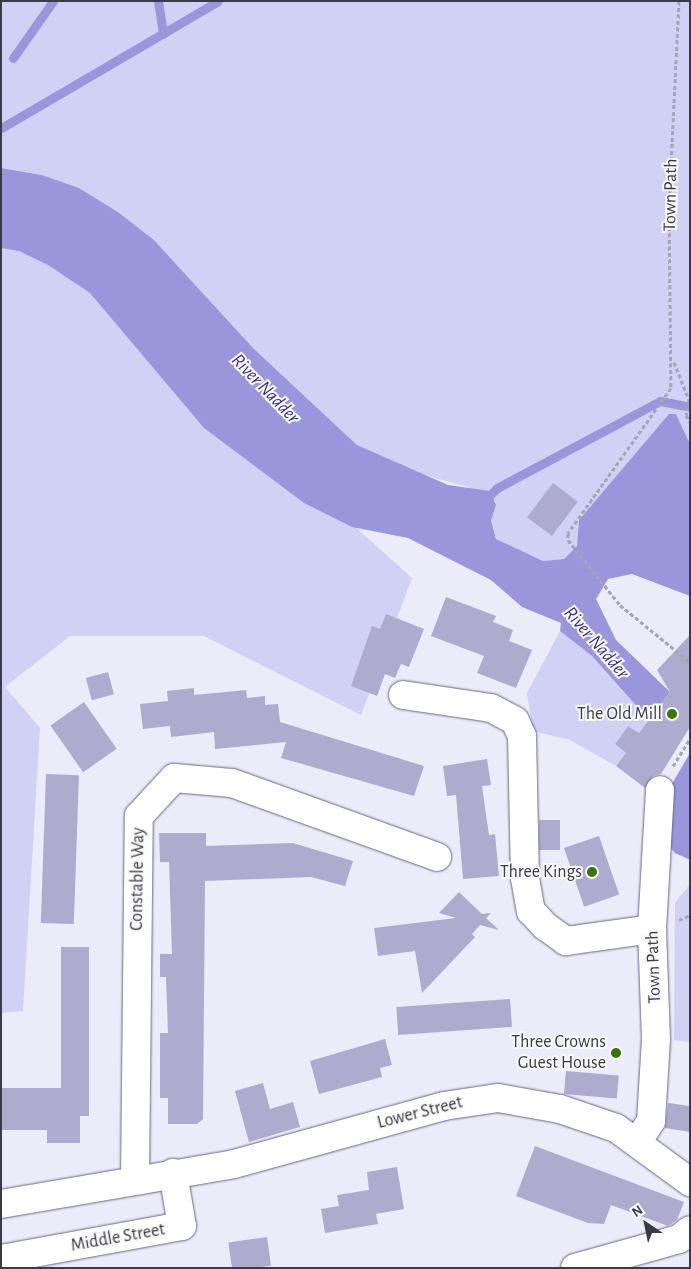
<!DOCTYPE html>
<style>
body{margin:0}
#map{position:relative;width:691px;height:1269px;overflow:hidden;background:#ebebf9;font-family:"Alegreya Sans",sans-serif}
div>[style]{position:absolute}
.green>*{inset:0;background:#d1d1f6}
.water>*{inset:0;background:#9a96db}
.stream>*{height:9px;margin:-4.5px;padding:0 4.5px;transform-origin:4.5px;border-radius:4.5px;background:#9a96db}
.building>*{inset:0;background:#adacce;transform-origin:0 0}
.path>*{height:3px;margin-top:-1.5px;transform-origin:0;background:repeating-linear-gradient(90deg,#a5a5b3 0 4px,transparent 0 6.5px)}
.roads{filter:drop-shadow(0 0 1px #676685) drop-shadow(0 0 1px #676685)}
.minor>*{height:28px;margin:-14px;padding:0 14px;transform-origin:14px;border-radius:14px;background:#fff}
.dots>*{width:14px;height:14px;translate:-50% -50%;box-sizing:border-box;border:2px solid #f9f9f9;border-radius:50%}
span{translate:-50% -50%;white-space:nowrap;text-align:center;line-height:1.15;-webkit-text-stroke:4px #f9f9f9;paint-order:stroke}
.street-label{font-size:18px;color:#3a3a48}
.poi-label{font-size:18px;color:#3a3a48}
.right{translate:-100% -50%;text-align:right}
.water-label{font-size:19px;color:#3c2e7e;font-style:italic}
.frame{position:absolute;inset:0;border:2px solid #3a3a48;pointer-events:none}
.north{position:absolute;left:621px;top:1199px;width:50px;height:50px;-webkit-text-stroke:4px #f9f9f9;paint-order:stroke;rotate:326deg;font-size:14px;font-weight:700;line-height:20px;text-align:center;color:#3a3a48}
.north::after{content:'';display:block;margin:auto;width:18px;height:22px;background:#3a3a48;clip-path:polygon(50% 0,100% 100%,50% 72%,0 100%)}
</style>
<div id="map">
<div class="green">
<div style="clip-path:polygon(1px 1px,690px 1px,690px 444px,676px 414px,579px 519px,577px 546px,564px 559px,543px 561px,496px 539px,491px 521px,496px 505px,468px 487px,417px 473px,357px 445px,253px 348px,154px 240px,118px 212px,79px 188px,42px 175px,1px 168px)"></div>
<div style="clip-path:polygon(33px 237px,412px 578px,361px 715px,204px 636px,70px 636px,5px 687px,40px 728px,23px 1011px,1px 1013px,1px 238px)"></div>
<div style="clip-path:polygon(560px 631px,592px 656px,649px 720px,639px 733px,628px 726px,615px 744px,626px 753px,616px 766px,570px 740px,533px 731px,527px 693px)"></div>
<div style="clip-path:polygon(690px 884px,690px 1042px,674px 1040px,675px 903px)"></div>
</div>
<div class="water">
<div style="clip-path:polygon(1px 168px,42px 175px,79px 188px,118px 212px,154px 240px,253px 348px,357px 445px,448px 485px,490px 491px,496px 505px,491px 521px,496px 539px,543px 561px,564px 559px,577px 546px,579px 520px,669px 414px,676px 414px,690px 444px,690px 596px,632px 574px,608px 579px,596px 599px,616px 640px,670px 692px,649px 720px,592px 656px,560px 631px,561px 623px,522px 607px,491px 580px,408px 538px,352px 527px,304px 503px,204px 428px,90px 293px,48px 265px,19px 251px,1px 248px)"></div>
<div style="clip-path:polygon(690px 753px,690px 859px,688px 859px,675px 853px,663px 839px,666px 794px)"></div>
</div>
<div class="stream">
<div style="left:158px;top:1px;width:33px;rotate:81deg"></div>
<div style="left:13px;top:58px;width:70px;rotate:-54.9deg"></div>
<div style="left:1px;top:128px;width:251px;rotate:-30.3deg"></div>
<div style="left:483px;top:502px;width:20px;rotate:-45deg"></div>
<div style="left:497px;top:488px;width:185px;rotate:-28.1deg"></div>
<div style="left:660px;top:401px;width:31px;rotate:11deg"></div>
</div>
<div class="building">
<div style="left:553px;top:483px;width:31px;height:43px;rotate:37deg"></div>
<div style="clip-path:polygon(446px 597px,496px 616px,493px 622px,513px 630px,509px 641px,532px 650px,516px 688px,477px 673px,484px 656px,431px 636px)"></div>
<div style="clip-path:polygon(386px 614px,424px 629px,409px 667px,401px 664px,395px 678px,385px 674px,377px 696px,351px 686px,372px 626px,380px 629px)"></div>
<div style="clip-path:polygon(690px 635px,690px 727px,661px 774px,653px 776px,645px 788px,616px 766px,626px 753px,615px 744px,628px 726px,639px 733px,670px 692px,657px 670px)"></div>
<div style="left:108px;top:672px;width:23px;height:23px;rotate:75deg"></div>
<div style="clip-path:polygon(194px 688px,194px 695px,246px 690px,247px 698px,265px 696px,265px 705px,278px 704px,280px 722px,424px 766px,414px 796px,281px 758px,286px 742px,215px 749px,214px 732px,171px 737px,170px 726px,143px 729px,140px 704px,168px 701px,167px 691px)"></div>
<div style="left:84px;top:702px;width:57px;height:41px;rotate:55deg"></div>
<div style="clip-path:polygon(487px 759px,491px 785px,482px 786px,489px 835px,495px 834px,499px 876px,463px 879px,456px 795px,447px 796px,443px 766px)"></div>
<div style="left:46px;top:774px;width:33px;height:149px;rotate:2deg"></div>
<div style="left:539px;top:820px;width:21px;height:30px"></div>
<div style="clip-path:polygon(159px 833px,206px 833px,206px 846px,293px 843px,353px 861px,345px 886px,311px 877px,205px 881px,203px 1119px,197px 1124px,168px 1124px,168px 1098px,160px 1098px,160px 1033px,168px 1033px,166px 977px,160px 977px,160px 954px,172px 954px,169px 862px,160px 862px)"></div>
<div style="left:599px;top:836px;width:62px;height:37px;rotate:71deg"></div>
<div style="clip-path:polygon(459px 892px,482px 914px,491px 913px,486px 918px,499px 930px,480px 925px,472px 934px,475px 937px,422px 993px,415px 951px,378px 956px,374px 928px,456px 918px,439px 913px)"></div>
<div style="clip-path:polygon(61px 947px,89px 947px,89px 1116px,80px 1116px,80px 1143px,47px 1143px,47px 1130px,1px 1130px,1px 1088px,61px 1088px)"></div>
<div style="left:510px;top:999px;width:28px;height:114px;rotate:86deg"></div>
<div style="clip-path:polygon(385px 1039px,392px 1065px,380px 1068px,382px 1077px,319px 1094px,310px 1061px)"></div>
<div style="left:566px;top:1071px;width:53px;height:23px;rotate:5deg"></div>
<div style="clip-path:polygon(263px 1083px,270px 1109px,293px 1102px,300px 1127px,249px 1142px,235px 1091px)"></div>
<div style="clip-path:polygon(668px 1103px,690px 1106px,690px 1132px,665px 1128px)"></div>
<div style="clip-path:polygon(535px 1146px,684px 1202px,677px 1220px,668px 1226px,611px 1205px,604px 1224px,588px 1223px,516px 1196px)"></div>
<div style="clip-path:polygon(397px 1167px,404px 1209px,376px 1214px,378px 1224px,325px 1233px,321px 1209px,339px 1206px,337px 1195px,369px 1190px,367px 1172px)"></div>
<div style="left:267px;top:1237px;width:29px;height:39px;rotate:82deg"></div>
</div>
<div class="path">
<div style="left:679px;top:1px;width:206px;rotate:92.8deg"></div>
<div style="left:669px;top:207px;width:181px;rotate:89.4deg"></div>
<div style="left:671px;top:388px;width:178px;rotate:125.4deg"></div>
<div style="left:568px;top:533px;width:7px;rotate:90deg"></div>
<div style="left:568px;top:540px;width:83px;rotate:51.3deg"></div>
<div style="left:620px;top:605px;width:90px;rotate:39.2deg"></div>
<div style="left:674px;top:362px;width:41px;rotate:68.5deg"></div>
<div style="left:689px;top:400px;width:15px;rotate:101deg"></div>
<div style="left:686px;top:415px;width:8px;rotate:60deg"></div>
<div style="left:673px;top:766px;width:32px;rotate:-58deg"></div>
<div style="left:679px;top:920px;width:12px;rotate:-24deg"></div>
</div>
<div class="roads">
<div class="minor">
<div style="left:403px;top:695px;width:89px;rotate:8.4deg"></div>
<div style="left:491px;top:708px;width:27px;rotate:28deg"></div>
<div style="left:515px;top:721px;width:17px;rotate:65deg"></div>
<div style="left:522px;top:736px;width:142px;rotate:88.8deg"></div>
<div style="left:525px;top:878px;width:34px;rotate:80deg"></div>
<div style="left:531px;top:911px;width:21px;rotate:47deg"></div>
<div style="left:545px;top:926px;width:26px;rotate:36deg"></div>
<div style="left:566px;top:941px;width:87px;rotate:-7.9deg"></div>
<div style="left:638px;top:1141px;width:24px;rotate:-57deg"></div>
<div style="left:651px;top:1121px;width:82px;rotate:-86.5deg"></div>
<div style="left:656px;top:1039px;width:110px;rotate:-92.1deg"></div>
<div style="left:652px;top:929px;width:139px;rotate:-86.7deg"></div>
<div style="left:135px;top:1179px;width:363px;rotate:-89.4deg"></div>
<div style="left:139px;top:816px;width:52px;rotate:-47.4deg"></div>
<div style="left:174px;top:778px;width:58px;rotate:4.9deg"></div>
<div style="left:232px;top:783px;width:218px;rotate:19.8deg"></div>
<div style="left:1px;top:1204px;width:236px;rotate:-9.7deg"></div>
<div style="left:234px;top:1164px;width:218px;rotate:-15.4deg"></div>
<div style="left:444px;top:1106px;width:55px;rotate:-8.4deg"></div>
<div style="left:498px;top:1098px;width:63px;rotate:10.1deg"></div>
<div style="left:560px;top:1109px;width:59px;rotate:18.7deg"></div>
<div style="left:616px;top:1128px;width:92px;rotate:36.1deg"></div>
<div style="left:1px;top:1259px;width:184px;rotate:-10.3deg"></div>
<div style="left:182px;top:1226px;width:54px;rotate:-99.6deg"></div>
<div style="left:575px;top:1268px;width:108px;rotate:-15.6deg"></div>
<div style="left:679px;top:1239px;width:14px;rotate:-39deg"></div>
</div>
</div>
<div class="dots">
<div style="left:672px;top:714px;background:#397408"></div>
<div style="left:592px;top:872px;background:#397408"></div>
<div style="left:616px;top:1053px;background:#397408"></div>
</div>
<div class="street-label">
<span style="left:671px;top:195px;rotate:-89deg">Town Path</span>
<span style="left:138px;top:879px;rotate:-89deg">Constable Way</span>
<span style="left:654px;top:967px;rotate:-92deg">Town Path</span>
<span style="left:420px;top:1113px;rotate:-14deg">Lower Street</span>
<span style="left:118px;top:1238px;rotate:-10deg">Middle Street</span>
</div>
<div class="poi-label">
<span class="right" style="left:662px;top:714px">The Old Mill</span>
<span class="right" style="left:582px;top:872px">Three Kings</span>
<span class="right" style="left:606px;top:1053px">Three Crowns<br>Guest House</span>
</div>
<div class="water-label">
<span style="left:265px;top:389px;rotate:46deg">River Nadder</span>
<span style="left:596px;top:643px;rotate:49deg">River Nadder</span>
</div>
<div class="frame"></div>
<div class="north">N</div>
</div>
